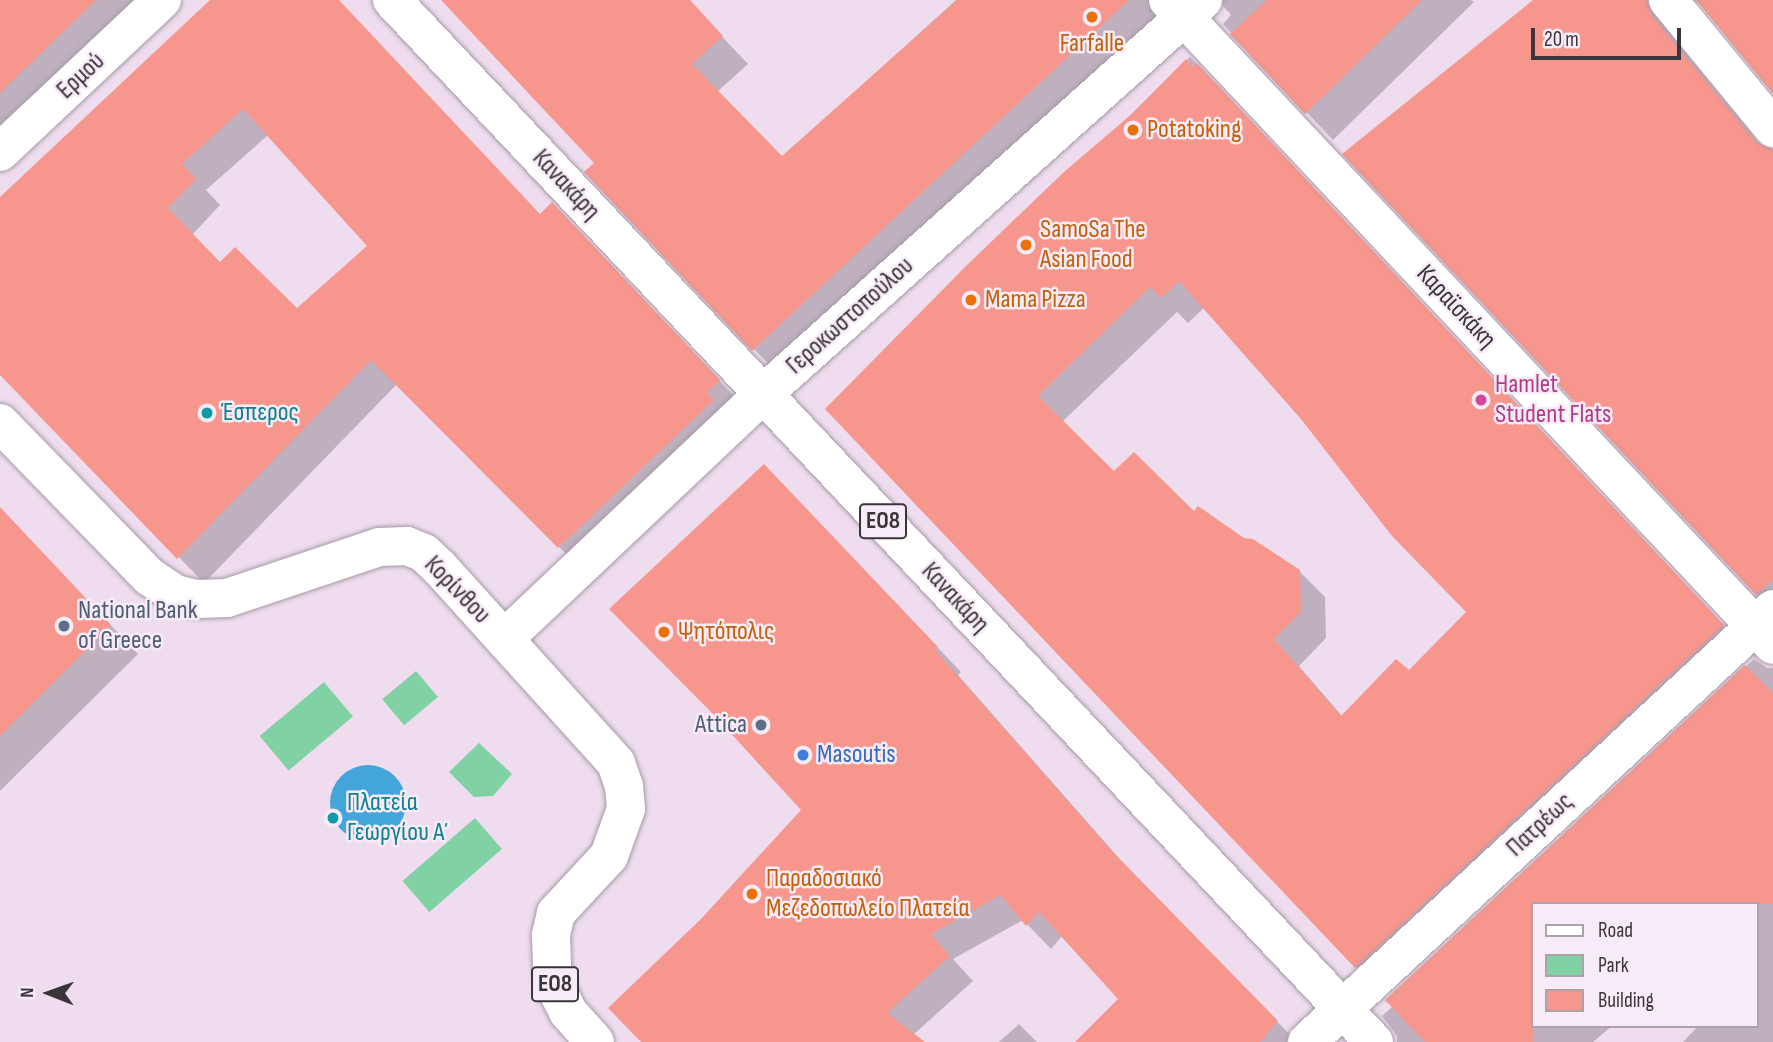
<!DOCTYPE html>
<meta charset="utf-8">
<style>
body{margin:0}
#map{position:relative;width:1773px;height:1042px;overflow:hidden;background:#f7ebf7;font-family:"Sofia Sans Condensed",sans-serif}
div>[style]{position:absolute}
.built>*{inset:0;background:#efddef}
.green>*{inset:0;background:#80d1a4;transform-origin:0 0}
.water>*{inset:0;background:#44a5da}
.round{border-radius:50%}
.shadow>*{inset:0;background:#0003}
.building>*{inset:0;background:#f7968c}
.roads{filter:drop-shadow(0 0 2px #a69aa6) drop-shadow(0 0 2px #a69aa6)}
.pedestrian>*{height:38px;margin:-19px;padding:0 19px;transform-origin:19px;border-radius:19px;background:#fff}
.minor>*{height:38px;margin:-19px;padding:0 19px;transform-origin:19px;border-radius:19px;background:#fff}
.tertiary>*{height:38px;margin:-19px;padding:0 19px;transform-origin:19px;border-radius:19px;background:#fff}
.secondary>*{height:38px;margin:-19px;padding:0 19px;transform-origin:19px;border-radius:19px;background:#fff}
.primary>*{height:38px;margin:-19px;padding:0 19px;transform-origin:19px;border-radius:19px;background:#fff}
.dots>*{width:19px;height:19px;translate:-50% -50%;box-sizing:border-box;border:4px solid #f7ebf7;border-radius:50%}
span{translate:-50% -50%;white-space:nowrap;text-align:center;line-height:1.15;-webkit-text-stroke:5px #f7ebf7;paint-order:stroke}
.shield-label span{padding:2px 5px;background:#f7ebf7;border:2px solid;border-radius:5px;-webkit-text-stroke-width:0}
.shield-label{font-size:24px;color:#3a353a;font-weight:700}
.food-label{font-size:26px;color:#c56008}
.left{translate:0 -50%;text-align:left}
.street-label{font-size:26px;color:#3a353a}
.hotel-label{font-size:26px;color:#b23c85}
.culture-label{font-size:26px;color:#0d838f}
.service-label{font-size:26px;color:#4e5e75}
.right{translate:-100% -50%;text-align:right}
.shop-label{font-size:26px;color:#366cbe}
.legend{position:absolute;left:1531px;top:902px;width:228px;height:126px;box-sizing:border-box;background:#f7ebf7;border:2px solid #aba2ab;margin:0;padding:9px 12px;list-style:none;font-size:21px;color:#3a353a}
.legend li{display:flex;align-items:center;gap:14px;height:35px}
.legend b{width:35px;border:2px solid #aba2ab}
.north{position:absolute;left:14px;top:958px;width:70px;height:70px;-webkit-text-stroke:5px #f7ebf7;paint-order:stroke;rotate:271deg;font-size:19px;font-weight:700;line-height:28px;text-align:center;color:#3a353a}
.north::after{content:'';display:block;margin:auto;width:24px;height:32px;background:#3a353a;clip-path:polygon(50% 0,100% 100%,50% 72%,0 100%)}
.scale{position:absolute;left:1531px;top:28px;width:150px;height:32px;box-sizing:border-box;border:4px solid #3a353a;border-top:0;padding-left:9px;font-size:21px;line-height:24px;white-space:nowrap;color:#3a353a;-webkit-text-stroke:5px #f7ebf7;paint-order:stroke}
</style>
<div id="map">
<div class="built">
<div style="clip-path:polygon(evenodd,0 0,1668px 0,1773px 128px,1773px 1042px,0 1042px,0 0,1533px 904px,1757px 904px,1757px 1026px,1533px 1026px,1533px 904px)"></div>
</div>
<div class="green">
<div style="left:416px;top:671px;width:34px;height:44px;rotate:50deg"></div>
<div style="left:324px;top:682px;width:45px;height:84px;rotate:50deg"></div>
<div style="clip-path:polygon(479px 743px,512px 774px,493px 796px,474px 797px,449px 772px)"></div>
<div style="left:475px;top:818px;width:41px;height:96px;rotate:49deg"></div>
</div>
<div class="water">
<div class="round" style="left:330px;top:765px;width:76px;height:76px"></div>
</div>
<div class="shadow">
<div style="clip-path:polygon(0 0,157px 0,0 149px)"></div>
<div style="clip-path:polygon(evenodd,213px 0,338px 0,540px 216px,578px 230px,744px 407px,584px 572px,397px 384px,204px 583px,0 373px,0 200px,213px 0,268px 135px,370px 246px,297px 310px,221px 264px,192px 235px,220px 205px,206px 190px,268px 135px)"></div>
<div style="clip-path:polygon(444px 0,671px 0,694px 7px,748px 64px,717px 92px,782px 158px,956px 0,1183px 0,780px 376px,754px 349px,596px 163px)"></div>
<div style="clip-path:polygon(1218px 0,1471px 0,1474px 2px,1333px 140px,1223px 24px,1231px 15px)"></div>
<div style="clip-path:polygon(1536px 0,1773px 0,1773px 91px,1701px 3px,1690px 2px,1670px 28px,1675px 40px,1765px 150px,1773px 151px,1773px 609px,1757px 594px)"></div>
<div style="clip-path:polygon(evenodd,1190px 57px,1748px 652px,1381px 993px,828px 409px,1190px 57px,1205px 307px,1468px 612px,1410px 673px,1343px 717px,1299px 666px,1326px 638px,1325px 597px,1299px 571px,1114px 474px,1062px 422px,1177px 312px,1188px 323px,1205px 307px)"></div>
<div style="clip-path:polygon(788px 490px,961px 672px,958px 675px,1133px 874px,1297px 1042px,1077px 1042px,1120px 999px,1063px 935px,1051px 949px,1023px 920px,953px 959px,973px 981px,913px 1035px,922px 1042px,643px 1042px,702px 920px,804px 810px)"></div>
<div style="clip-path:polygon(0 509px,138px 654px,0 791px)"></div>
<div style="clip-path:polygon(1754px 659px,1767px 668px,1773px 668px,1773px 1042px,1683px 1042px,1698px 1026px,1757px 1026px,1757px 904px,1533px 904px,1533px 1026px,1612px 1026px,1593px 1042px,1397px 1042px,1397px 1036px,1382px 1016px,1393px 1006px,1387px 1000px)"></div>
<div style="clip-path:polygon(1019px 1024px,1037px 1042px,999px 1042px)"></div>
</div>
<div class="building">
<div style="clip-path:polygon(0 0,96px 0,0 93px)"></div>
<div style="clip-path:polygon(evenodd,210px 0,339px 0,540px 214px,552px 202px,720px 380px,707px 393px,714px 400px,558px 548px,371px 360px,177px 559px,0 375px,0 197px,210px 0,243px 109px,367px 246px,297px 308px,235px 247px,220px 262px,168px 208px,196px 179px,182px 164px,243px 109px)"></div>
<div style="clip-path:polygon(441px 0,690px 0,723px 36px,692px 64px,782px 156px,957px 0,1129px 0,752px 351px,584px 172px,594px 163px)"></div>
<div style="clip-path:polygon(1267px 0,1422px 0,1305px 114px,1230px 34px)"></div>
<div style="clip-path:polygon(1533px 0,1647px 0,1651px 14px,1756px 142px,1773px 149px,1773px 580px,1756px 595px,1342px 154px)"></div>
<div style="clip-path:polygon(1696px 0,1773px 0,1773px 94px)"></div>
<div style="clip-path:polygon(evenodd,1186px 59px,1193px 67px,1197px 63px,1724px 625px,1355px 968px,825px 409px,966px 266px,1064px 172px,1134px 112px,1186px 59px,1179px 281px,1301px 419px,1392px 536px,1466px 612px,1409px 670px,1396px 659px,1341px 716px,1274px 639px,1301px 612px,1300px 570px,1253px 539px,1244px 538px,1198px 506px,1194px 511px,1134px 452px,1114px 471px,1038px 396px,1150px 287px,1161px 298px,1179px 281px)"></div>
<div style="clip-path:polygon(764px 464px,938px 647px,935px 650px,1109px 848px,1278px 1021px,1260px 1042px,1075px 1042px,1118px 999px,1039px 912px,1026px 926px,1000px 895px,931px 934px,950px 956px,887px 1013px,925px 1042px,641px 1042px,608px 1008px,701px 919px,801px 810px,714px 715px,609px 609px)"></div>
<div style="clip-path:polygon(0 507px,111px 625px,0 736px)"></div>
<div style="clip-path:polygon(1745px 665px,1773px 693px,1773px 904px,1533px 904px,1533px 1042px,1425px 1042px,1385px 1000px)"></div>
</div>
<div class="roads">
<div class="pedestrian">
<div style="left:504px;top:639px;width:355px;rotate:-43.4deg"></div>
<div style="left:762px;top:395px;width:592px;rotate:-41.85deg"></div>
</div>
<div class="minor">
<div style="left:1668px;top:0;width:166px;rotate:50.6deg"></div>
</div>
<div class="tertiary">
<div style="left:1755px;top:626px;width:25px;rotate:-43deg"></div>
</div>
<div class="secondary">
<div style="left:1168px;top:0;width:884px;rotate:46.83deg"></div>
<div style="left:0;top:152px;width:222px;rotate:-43.2deg"></div>
<div style="left:1307px;top:1042px;width:611px;rotate:-42.88deg"></div>
</div>
<div class="primary">
<div style="left:392px;top:0;width:1432px;rotate:46.7deg"></div>
<div style="left:0;top:423px;width:215px;rotate:45.8deg"></div>
<div style="left:150px;top:577px;width:30px;rotate:34deg"></div>
<div style="left:175px;top:594px;width:23px;rotate:13deg"></div>
<div style="left:197px;top:599px;width:30px;rotate:-2deg"></div>
<div style="left:227px;top:598px;width:160px;rotate:-18.5deg"></div>
<div style="left:379px;top:547px;width:28px;rotate:-2deg"></div>
<div style="left:407px;top:546px;width:18px;rotate:22deg"></div>
<div style="left:424px;top:553px;width:21px;rotate:43deg"></div>
<div style="left:439px;top:567px;width:264px;rotate:47.9deg"></div>
<div style="left:616px;top:763px;width:24px;rotate:71deg"></div>
<div style="left:624px;top:786px;width:23px;rotate:85deg"></div>
<div style="left:626px;top:809px;width:50px;rotate:109.9deg"></div>
<div style="left:609px;top:856px;width:78px;rotate:132.9deg"></div>
<div style="left:556px;top:913px;width:23px;rotate:103deg"></div>
<div style="left:551px;top:935px;width:32px;rotate:88deg"></div>
<div style="left:552px;top:967px;width:26px;rotate:77deg"></div>
<div style="left:558px;top:992px;width:22px;rotate:63deg"></div>
<div style="left:568px;top:1012px;width:40px;rotate:48deg"></div>
</div>
</div>
<div class="dots">
<div style="left:1092px;top:17px;background:#e8710a"></div>
<div style="left:1133px;top:130px;background:#e8710a"></div>
<div style="left:1026px;top:245px;background:#e8710a"></div>
<div style="left:971px;top:300px;background:#e8710a"></div>
<div style="left:1481px;top:400px;background:#d1479c"></div>
<div style="left:207px;top:413px;background:#0f9aa8"></div>
<div style="left:64px;top:626px;background:#5c6f8a"></div>
<div style="left:664px;top:632px;background:#e8710a"></div>
<div style="left:761px;top:725px;background:#5c6f8a"></div>
<div style="left:803px;top:755px;background:#3f7fe0"></div>
<div style="left:333px;top:818px;background:#0f9aa8"></div>
<div style="left:752px;top:894px;background:#e8710a"></div>
</div>
<div class="shield-label">
<span style="left:883px;top:521px">ΕΟ8</span>
<span style="left:555px;top:984px">ΕΟ8</span>
</div>
<div class="food-label">
<span style="left:1092px;top:44px">Farfalle</span>
<span class="left" style="left:1147px;top:130px">Potatoking</span>
<span class="left" style="left:1040px;top:245px">SamoSa The<br>Asian Food</span>
<span class="left" style="left:985px;top:300px">Mama Pizza</span>
<span class="left" style="left:678px;top:632px">Ψητόπολις</span>
<span class="left" style="left:766px;top:894px">Παραδοσιακό<br>Μεζεδοπωλείο Πλατεία</span>
</div>
<div class="street-label">
<span style="left:81px;top:76px;rotate:-43deg">Ερμού</span>
<span style="left:566px;top:185px;rotate:47deg">Κανακάρη</span>
<span style="left:1456px;top:307px;rotate:47deg">Καραϊσκάκη</span>
<span style="left:850px;top:316px;rotate:-42deg">Γεροκωστοπούλου</span>
<span style="left:457px;top:590px;rotate:46deg">Κορίνθου</span>
<span style="left:955px;top:598px;rotate:47deg">Κανακάρη</span>
<span style="left:1540px;top:825px;rotate:-43deg">Πατρέως</span>
</div>
<div class="hotel-label">
<span class="left" style="left:1495px;top:400px">Hamlet<br>Student Flats</span>
</div>
<div class="culture-label">
<span class="left" style="left:221px;top:413px">Έσπερος</span>
<span class="left" style="left:347px;top:818px">Πλατεία<br>Γεωργίου Α΄</span>
</div>
<div class="service-label">
<span class="left" style="left:78px;top:626px">National Bank<br>of Greece</span>
<span class="right" style="left:747px;top:725px">Attica</span>
</div>
<div class="shop-label">
<span class="left" style="left:817px;top:755px">Masoutis</span>
</div>
<ul class="legend">
<li><b style="height:9px;background:#fff"></b>Road</li>
<li><b style="height:19px;background:#80d1a4"></b>Park</li>
<li><b style="height:19px;background:#f7968c"></b>Building</li>
</ul>
<div class="north">N</div>
<div class="scale">20 m</div>
</div>
